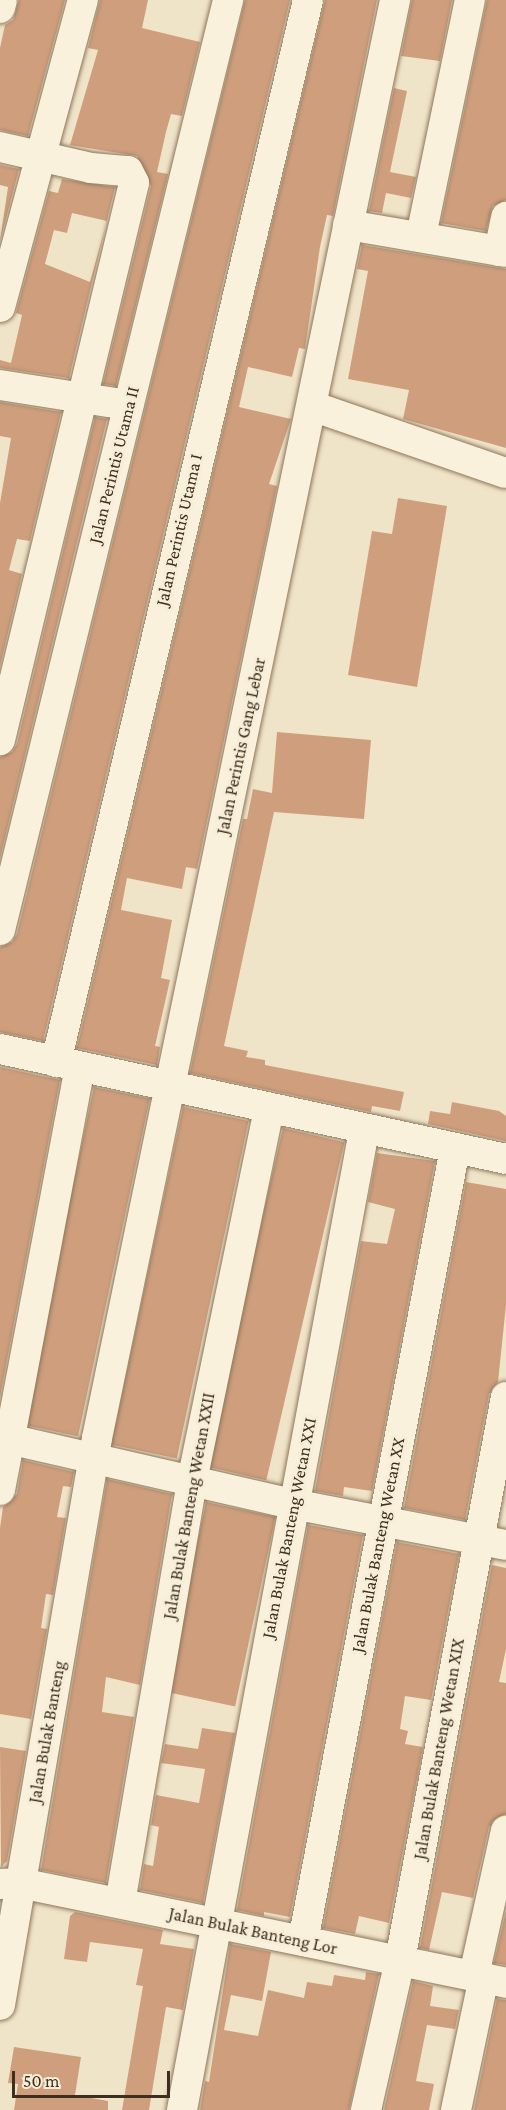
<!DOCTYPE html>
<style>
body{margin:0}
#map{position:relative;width:506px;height:2110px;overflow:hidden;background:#f0e4c8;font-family:"Crimson Pro",serif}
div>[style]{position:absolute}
.building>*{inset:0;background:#cf9f7d;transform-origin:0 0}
.roads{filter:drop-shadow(0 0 2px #8d765c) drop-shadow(0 0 2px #8d765c)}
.minor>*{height:30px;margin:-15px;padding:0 15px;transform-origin:15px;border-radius:15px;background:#faf1dc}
span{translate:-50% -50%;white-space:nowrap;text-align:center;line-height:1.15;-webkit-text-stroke:6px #f7eed8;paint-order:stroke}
.street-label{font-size:18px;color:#3d2e20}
.scale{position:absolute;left:12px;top:2071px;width:158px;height:27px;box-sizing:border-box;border:3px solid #3d2e20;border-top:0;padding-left:8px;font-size:18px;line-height:21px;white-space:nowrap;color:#3d2e20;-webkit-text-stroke:4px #f7eed8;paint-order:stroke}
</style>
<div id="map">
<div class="building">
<div style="clip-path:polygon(19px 0,65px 0,28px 136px,0 130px,0 48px,5px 25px,13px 20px)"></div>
<div style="clip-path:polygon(100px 0,148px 0,142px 28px,200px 42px,182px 116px,171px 114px,166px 132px,157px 172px,168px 174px,116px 386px,103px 384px,151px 186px,137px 156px,70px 145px,98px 50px,88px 48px)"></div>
<div style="clip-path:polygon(245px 0,290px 0,43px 1041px,0 1032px,0 947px,12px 942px,17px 934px)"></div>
<div style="clip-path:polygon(325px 0,377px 0,333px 216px,327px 215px,320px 247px,305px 349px,299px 348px,292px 377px,248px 367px,239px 407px,291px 419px,269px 484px,277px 486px,197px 869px,186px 867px,182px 889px,127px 878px,121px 910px,172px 920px,161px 978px,170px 980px,155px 1046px,160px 1047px,157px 1065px,77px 1048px)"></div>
<div style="clip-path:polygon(412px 0,452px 0,440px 61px,401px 56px)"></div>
<div style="clip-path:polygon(487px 0,506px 0,506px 200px,493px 206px,486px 231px,441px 223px)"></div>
<div style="clip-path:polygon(394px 88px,407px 91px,390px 172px,416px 177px,411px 198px,386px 193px,382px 213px,369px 211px)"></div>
<div style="clip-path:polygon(0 165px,19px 169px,0 241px,8px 187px,0 185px)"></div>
<div style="clip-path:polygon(evenodd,62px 179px,115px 187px,69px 378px,0 368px,0 360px,11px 363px,22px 315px,16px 313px,49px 191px,58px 193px,62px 179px,72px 213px,107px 221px,90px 282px,45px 264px,54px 230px,67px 233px,72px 213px)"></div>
<div style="clip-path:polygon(362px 245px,506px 269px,506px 448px,403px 419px,409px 390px,348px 379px,368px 271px,357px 269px)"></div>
<div style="clip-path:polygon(0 402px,61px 412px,30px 541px,17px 539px,9px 570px,22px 574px,0 666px,0 503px,11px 438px,0 436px)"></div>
<div style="clip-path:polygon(95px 417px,107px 419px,0 858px,0 757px,12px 752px,17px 744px)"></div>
<div style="clip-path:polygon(398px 498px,447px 506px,417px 687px,348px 675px,372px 531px,392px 534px)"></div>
<div style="clip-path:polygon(277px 732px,371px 740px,364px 819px,274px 812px,224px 1046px,248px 1051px,246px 1057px,265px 1060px,265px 1065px,404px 1092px,400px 1111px,372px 1106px,371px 1112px,190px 1073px,243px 819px,247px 819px,253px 789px,272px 793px)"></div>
<div style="clip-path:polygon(0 1067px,60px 1080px,0 1397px)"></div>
<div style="left:94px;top:1087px;width:57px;height:345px;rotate:12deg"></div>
<div style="clip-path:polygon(452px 1102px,499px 1111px,506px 1116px,506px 1141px,428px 1124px,430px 1111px,450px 1114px)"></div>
<div style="left:183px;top:1107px;width:67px;height:345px;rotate:12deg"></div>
<div style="left:283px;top:1128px;width:63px;height:347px;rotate:13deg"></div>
<div style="clip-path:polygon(377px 1153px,435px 1161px,372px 1491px,344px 1487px,343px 1496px,315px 1491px,361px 1241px,387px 1244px,395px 1209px,368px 1202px)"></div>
<div style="clip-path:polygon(466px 1182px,506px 1189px,506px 1305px,498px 1382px,489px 1394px,465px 1520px,404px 1508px)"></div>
<div style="clip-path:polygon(23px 1460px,74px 1472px,71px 1487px,63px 1486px,57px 1517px,66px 1518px,53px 1595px,46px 1594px,41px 1628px,47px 1629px,31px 1719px,0 1714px,0 1528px,3px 1507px,17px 1494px)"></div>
<div style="clip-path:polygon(107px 1479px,172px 1494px,140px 1685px,106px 1677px,102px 1712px,134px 1717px,106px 1883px,41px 1870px)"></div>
<div style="left:206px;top:1502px;width:71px;height:194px;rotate:12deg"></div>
<div style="clip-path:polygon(308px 1525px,363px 1535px,290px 1917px,264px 1912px,264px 1916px,237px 1910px)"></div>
<div style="clip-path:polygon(397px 1542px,459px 1554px,431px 1700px,405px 1696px,400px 1729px,408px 1731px,405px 1744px,423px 1747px,389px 1923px,359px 1916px,355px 1934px,323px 1928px)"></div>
<div style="clip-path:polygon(492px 1565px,506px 1568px,506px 1649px,499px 1682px,506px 1683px,506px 1814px,489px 1827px,473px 1898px,442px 1892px,429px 1950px,420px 1948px)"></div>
<div style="clip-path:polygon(202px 1728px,235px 1733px,203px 1903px,140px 1890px,144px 1864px,153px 1866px,159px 1827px,151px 1825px,156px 1795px,199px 1803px,205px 1769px,161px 1763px,165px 1744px,198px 1749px)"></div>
<div style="clip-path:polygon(0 1747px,26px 1751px,7px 1861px,1px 1867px)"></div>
<div style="clip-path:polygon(506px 1911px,506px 1965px,494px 1963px)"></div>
<div style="clip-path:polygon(75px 1912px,163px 1930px,160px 1944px,194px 1949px,183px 2010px,166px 2007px,149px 2110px,122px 2110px,143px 1986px,136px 1985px,143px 1949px,90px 1942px,87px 1962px,64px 1959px,70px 1916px)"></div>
<div style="clip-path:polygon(230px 1944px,271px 1952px,262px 2001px,231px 1995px,224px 2030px,258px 2036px,268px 1990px,304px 1998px,307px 1982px,332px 1986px,334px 1975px,365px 1980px,366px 1972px,379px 1974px,349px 2110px,200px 2110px,205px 2081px,209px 2082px)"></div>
<div style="clip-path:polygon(413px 1981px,433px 1986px,430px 2006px,459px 2010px,455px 2029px,427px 2025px,416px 2081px,434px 2084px,429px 2110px,384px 2110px)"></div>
<div style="clip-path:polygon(497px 1999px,506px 2000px,506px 2110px,474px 2110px)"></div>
<div style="clip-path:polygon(14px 2047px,81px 2057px,75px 2095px,108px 2101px,108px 2110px,14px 2110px,18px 2084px,8px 2083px)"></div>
</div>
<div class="roads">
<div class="minor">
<div style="left:0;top:8px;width:8px;rotate:-76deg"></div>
<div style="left:0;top:147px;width:93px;rotate:13deg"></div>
<div style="left:91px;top:168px;width:37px;rotate:5deg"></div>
<div style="left:128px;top:171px;width:13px;rotate:63deg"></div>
<div style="left:134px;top:183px;width:573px;rotate:103.53deg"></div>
<div style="left:348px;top:225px;width:160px;rotate:9.7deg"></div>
<div style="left:421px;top:236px;width:241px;rotate:-78.3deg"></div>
<div style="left:499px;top:251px;width:35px;rotate:-78deg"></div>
<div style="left:0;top:307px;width:318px;rotate:-74.9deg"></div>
<div style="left:0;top:385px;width:130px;rotate:8.9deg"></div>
<div style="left:312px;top:406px;width:205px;rotate:19.1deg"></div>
<div style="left:0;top:930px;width:958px;rotate:-76.22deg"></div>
<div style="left:0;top:1049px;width:518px;rotate:12.26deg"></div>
<div style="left:56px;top:1062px;width:1091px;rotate:-76.65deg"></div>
<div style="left:0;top:1437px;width:301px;rotate:12.9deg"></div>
<div style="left:293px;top:1504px;width:217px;rotate:10.9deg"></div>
<div style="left:0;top:1490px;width:430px;rotate:-79.3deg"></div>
<div style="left:0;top:1884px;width:20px;rotate:-3deg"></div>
<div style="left:20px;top:1883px;width:496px;rotate:11.6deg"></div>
<div style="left:120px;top:1903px;width:428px;rotate:-80.3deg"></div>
<div style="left:192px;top:1481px;width:379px;rotate:-78.3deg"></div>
<div style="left:303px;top:1941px;width:806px;rotate:-79.14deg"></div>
<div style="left:474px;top:1975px;width:148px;rotate:-77.5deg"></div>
<div style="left:0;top:2005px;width:575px;rotate:-80.29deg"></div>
<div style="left:97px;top:1438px;width:1469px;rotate:-78.29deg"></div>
<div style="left:182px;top:2110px;width:996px;rotate:-79.47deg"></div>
<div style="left:366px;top:2110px;width:154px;rotate:-77.2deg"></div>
<div style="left:400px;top:1960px;width:573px;rotate:-79.34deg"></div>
<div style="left:456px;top:2110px;width:136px;rotate:-78.1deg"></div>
</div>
</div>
<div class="street-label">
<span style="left:114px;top:465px;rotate:-76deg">Jalan Perintis Utama II</span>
<span style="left:179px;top:530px;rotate:-77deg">Jalan Perintis Utama I</span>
<span style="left:241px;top:746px;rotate:-78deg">Jalan Perintis Gang Lebar</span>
<span style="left:189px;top:1506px;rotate:-80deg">Jalan Bulak Banteng Wetan XXII</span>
<span style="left:289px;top:1528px;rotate:-79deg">Jalan Bulak Banteng Wetan XXI</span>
<span style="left:378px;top:1545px;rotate:-79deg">Jalan Bulak Banteng Wetan XX</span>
<span style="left:47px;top:1732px;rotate:-80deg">Jalan Bulak Banteng</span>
<span style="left:439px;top:1749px;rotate:-80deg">Jalan Bulak Banteng Wetan XIX</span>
<span style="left:253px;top:1931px;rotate:12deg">Jalan Bulak Banteng Lor</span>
</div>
<div class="scale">50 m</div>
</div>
